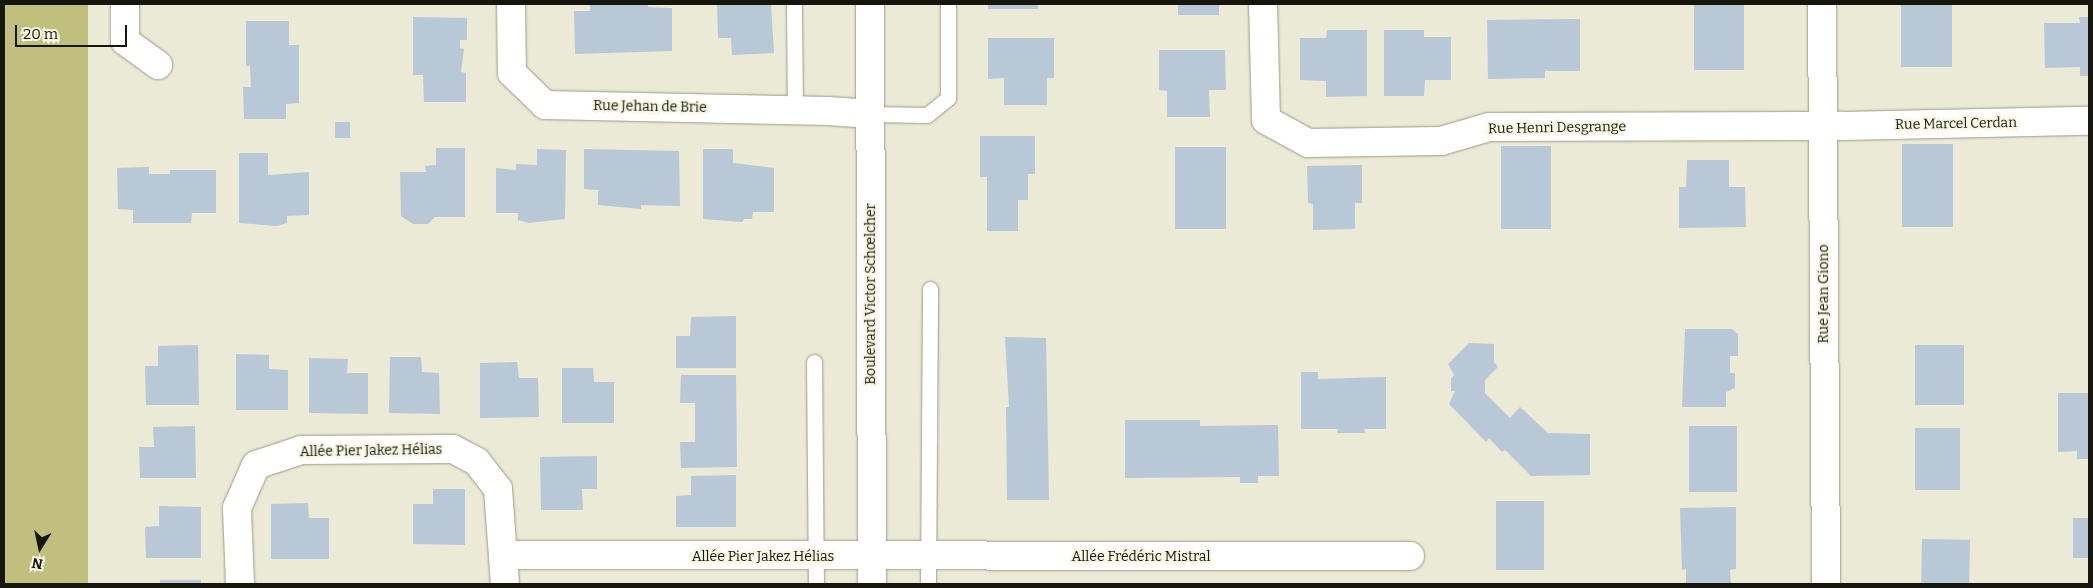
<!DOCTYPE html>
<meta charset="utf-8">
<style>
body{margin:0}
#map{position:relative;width:2093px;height:588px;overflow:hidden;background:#eaead6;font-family:Bitter,serif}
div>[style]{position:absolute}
.green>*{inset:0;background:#c1bf7e;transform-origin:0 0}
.building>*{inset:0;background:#b8c8d6;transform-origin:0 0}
.roads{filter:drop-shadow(0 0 1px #9b9a88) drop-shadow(0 0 1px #9b9a88)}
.lane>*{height:15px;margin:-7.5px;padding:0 7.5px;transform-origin:7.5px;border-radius:7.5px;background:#fff}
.street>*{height:28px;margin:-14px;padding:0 14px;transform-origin:14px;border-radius:14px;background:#fff}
.secondary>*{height:28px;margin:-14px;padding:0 14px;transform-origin:14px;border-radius:14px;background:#fff}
span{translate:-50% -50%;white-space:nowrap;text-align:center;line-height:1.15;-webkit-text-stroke:4px #f7f7e3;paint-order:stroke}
.street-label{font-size:14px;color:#16160f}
.frame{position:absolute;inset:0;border:5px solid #16160f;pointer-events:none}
.north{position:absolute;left:15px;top:523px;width:50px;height:50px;-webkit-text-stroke:4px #f7f7e3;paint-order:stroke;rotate:190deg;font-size:14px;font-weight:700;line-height:20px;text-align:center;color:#16160f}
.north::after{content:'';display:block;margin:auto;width:18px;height:22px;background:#16160f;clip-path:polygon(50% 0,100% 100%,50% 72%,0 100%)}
.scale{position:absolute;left:15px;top:25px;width:112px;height:22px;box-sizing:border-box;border:2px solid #16160f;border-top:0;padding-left:6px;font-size:15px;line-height:18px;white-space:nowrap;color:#16160f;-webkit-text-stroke:4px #f7f7e3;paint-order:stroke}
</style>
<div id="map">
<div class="green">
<div style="left:4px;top:4px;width:84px;height:580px"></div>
</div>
<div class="building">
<div style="clip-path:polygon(590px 4px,648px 4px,648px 7px,672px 8px,672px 51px,575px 54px,574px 11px,590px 11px)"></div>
<div style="clip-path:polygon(717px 4px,771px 4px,774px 53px,732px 55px,731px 38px,718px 38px)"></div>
<div style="left:988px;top:4px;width:50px;height:5px"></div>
<div style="left:1178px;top:4px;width:41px;height:11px"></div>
<div style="left:1694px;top:4px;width:50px;height:66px"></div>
<div style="left:1901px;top:4px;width:51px;height:63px"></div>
<div style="clip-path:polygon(413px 17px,467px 18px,467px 40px,460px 40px,460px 48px,464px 49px,461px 72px,466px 73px,466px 102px,424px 102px,423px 75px,413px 75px)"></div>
<div style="clip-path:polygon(2079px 17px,2089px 17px,2089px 76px,2080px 76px,2080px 67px,2045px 68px,2044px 23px,2080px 23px)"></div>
<div style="clip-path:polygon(1580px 19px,1580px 71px,1545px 71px,1545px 78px,1488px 79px,1487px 20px)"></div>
<div style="clip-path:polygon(246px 21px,289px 21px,289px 45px,299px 45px,299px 103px,286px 104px,286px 119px,244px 119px,243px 87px,251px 87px,250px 66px,246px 66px)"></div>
<div style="clip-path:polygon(1327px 30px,1367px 30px,1367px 96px,1326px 97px,1326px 81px,1300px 80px,1300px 38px,1326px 38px)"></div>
<div style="clip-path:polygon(1384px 30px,1424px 30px,1424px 37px,1451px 37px,1451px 80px,1425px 80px,1424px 96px,1384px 96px)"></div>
<div style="clip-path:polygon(988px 38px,1054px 38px,1054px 78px,1047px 78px,1047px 105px,1004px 105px,1004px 78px,988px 79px)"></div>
<div style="clip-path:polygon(1159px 50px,1225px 50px,1226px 90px,1209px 90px,1210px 117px,1167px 117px,1167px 91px,1159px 90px)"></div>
<div style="left:335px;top:122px;width:15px;height:16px"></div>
<div style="clip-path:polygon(980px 136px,1035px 136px,1035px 174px,1028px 174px,1028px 200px,1018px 200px,1018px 231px,987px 231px,987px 177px,980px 177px)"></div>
<div style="left:1902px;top:144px;width:51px;height:83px"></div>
<div style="left:1501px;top:146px;width:50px;height:83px"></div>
<div style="left:1175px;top:147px;width:51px;height:82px"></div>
<div style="clip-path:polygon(436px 148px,465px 148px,465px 217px,435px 217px,428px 224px,413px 224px,401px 216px,400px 172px,426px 172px,425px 166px,436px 165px)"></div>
<div style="clip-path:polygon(537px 149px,566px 150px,565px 219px,528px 223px,518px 220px,518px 213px,496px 213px,496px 168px,516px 170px,516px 164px,537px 165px)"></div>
<div style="clip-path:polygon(584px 149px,679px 151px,680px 206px,641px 205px,641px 209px,598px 205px,598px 190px,584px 189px)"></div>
<div style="clip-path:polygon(703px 149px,733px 149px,733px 163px,774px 168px,774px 212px,753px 212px,752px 219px,744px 219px,742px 222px,703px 219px)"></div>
<div style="clip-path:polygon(239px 153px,268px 153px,268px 175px,309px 172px,309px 215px,287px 216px,287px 223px,277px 226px,239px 223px)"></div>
<div style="clip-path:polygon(1687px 160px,1729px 160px,1729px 187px,1745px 187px,1746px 227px,1679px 228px,1679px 187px,1686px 187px)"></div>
<div style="clip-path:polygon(1362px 165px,1362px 203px,1355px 203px,1355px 229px,1313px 230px,1313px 204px,1308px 203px,1307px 166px)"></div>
<div style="clip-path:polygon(149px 167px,149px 174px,170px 174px,170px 170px,216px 170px,216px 213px,192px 213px,191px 223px,133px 223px,133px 210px,118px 209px,117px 168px)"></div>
<div style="clip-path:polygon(736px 316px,736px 368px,676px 368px,676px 336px,690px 336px,691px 317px)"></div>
<div style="clip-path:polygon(1685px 329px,1732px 329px,1738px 334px,1738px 356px,1730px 356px,1730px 373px,1735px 373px,1735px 388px,1726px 392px,1726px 407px,1682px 407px)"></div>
<div style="clip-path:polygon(1005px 337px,1046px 338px,1049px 500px,1007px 500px,1006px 407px,1009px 407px)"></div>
<div style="clip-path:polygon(1469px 343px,1494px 344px,1494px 362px,1498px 367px,1485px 380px,1485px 393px,1510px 418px,1520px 407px,1548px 433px,1590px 434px,1590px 475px,1531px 476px,1505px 450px,1502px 452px,1489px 438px,1486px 442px,1449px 404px,1455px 391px,1451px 391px,1451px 379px,1454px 375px,1448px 364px)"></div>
<div style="clip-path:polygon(198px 345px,199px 405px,146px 405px,145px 366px,158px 366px,158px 346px)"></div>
<div style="left:1915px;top:345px;width:49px;height:60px"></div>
<div style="clip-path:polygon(236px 354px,269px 355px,269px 369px,288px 370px,288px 410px,236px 410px)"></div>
<div style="clip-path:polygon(390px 357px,421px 357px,422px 372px,439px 373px,440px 414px,389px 413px)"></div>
<div style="clip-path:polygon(309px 358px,348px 359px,347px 373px,368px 373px,368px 414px,309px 413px)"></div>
<div style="clip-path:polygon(517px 362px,519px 378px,538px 378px,539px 417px,480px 418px,480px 363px)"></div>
<div style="clip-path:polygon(562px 368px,593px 368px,594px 382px,614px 382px,614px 423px,562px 423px)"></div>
<div style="clip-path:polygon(1301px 372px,1318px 372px,1318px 379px,1386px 377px,1386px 429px,1364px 429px,1365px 433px,1337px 433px,1338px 429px,1301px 429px)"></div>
<div style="clip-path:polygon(681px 375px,736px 375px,737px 467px,681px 468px,680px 442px,695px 442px,695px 403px,680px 403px)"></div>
<div style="clip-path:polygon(2058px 393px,2089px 393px,2089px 459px,2077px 459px,2077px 451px,2058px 452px)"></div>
<div style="clip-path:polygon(1125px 420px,1200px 420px,1200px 426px,1278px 425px,1279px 476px,1258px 476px,1258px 483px,1240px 483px,1240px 477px,1125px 478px)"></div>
<div style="clip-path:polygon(195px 426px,196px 478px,140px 478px,139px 447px,154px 447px,153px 427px)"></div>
<div style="left:1689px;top:426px;width:48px;height:66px"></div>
<div style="left:1915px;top:428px;width:45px;height:62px"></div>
<div style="clip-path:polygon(597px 456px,597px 489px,582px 489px,583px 510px,541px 510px,540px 457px)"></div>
<div style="clip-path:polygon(736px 475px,736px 527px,676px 527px,676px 496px,691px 495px,691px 476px)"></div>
<div style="clip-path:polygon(433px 489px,465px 489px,465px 545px,413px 544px,413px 504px,433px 504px)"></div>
<div style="left:1496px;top:501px;width:48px;height:69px"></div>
<div style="clip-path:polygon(308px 503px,309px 518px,329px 518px,329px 559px,271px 559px,271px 504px)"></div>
<div style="clip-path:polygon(159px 506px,201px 507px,201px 558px,146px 558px,145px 527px,159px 526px)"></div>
<div style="clip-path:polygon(1736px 507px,1736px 569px,1730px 570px,1731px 584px,1686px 584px,1686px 569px,1682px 570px,1680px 508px)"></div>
<div style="left:2073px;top:518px;width:16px;height:40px"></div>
<div style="left:1922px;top:539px;width:48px;height:45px;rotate:1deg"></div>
<div style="left:160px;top:580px;width:41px;height:4px"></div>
</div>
<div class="roads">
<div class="lane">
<div style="left:794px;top:4px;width:107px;rotate:89.5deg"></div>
<div style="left:871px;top:114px;width:56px;rotate:1deg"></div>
<div style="left:927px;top:115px;width:27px;rotate:-39deg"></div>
<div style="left:948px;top:98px;width:94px;rotate:-90deg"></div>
<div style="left:814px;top:362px;width:222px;rotate:89.5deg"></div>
<div style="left:928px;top:584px;width:295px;rotate:-89.6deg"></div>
</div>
<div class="street">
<div style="left:125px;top:4px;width:37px;rotate:90deg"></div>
<div style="left:125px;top:41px;width:41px;rotate:36deg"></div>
<div style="left:511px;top:4px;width:69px;rotate:89.2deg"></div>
<div style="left:512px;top:73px;width:46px;rotate:44.1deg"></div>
<div style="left:545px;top:105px;width:283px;rotate:1.2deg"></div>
<div style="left:828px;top:111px;width:43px;rotate:4deg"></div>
<div style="left:1263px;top:4px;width:116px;rotate:88.5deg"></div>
<div style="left:1266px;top:120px;width:48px;rotate:28.7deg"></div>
<div style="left:1308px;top:143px;width:133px;rotate:-0.9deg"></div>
<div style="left:1441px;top:141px;width:50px;rotate:-16.3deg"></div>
<div style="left:1489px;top:127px;width:354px;rotate:-0.2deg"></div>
<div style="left:1843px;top:126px;width:246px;rotate:-1.2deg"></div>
<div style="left:1822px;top:4px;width:580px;rotate:89.6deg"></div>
<div style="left:505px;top:555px;width:905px;rotate:0.06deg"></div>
<div style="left:240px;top:584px;width:76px;rotate:-92.3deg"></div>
<div style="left:237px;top:508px;width:47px;rotate:-66.2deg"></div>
<div style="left:256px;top:465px;width:47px;rotate:-18.4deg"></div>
<div style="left:301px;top:450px;width:152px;rotate:-0.4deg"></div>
<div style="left:453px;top:449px;width:27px;rotate:28deg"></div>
<div style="left:477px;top:462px;width:34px;rotate:52deg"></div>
<div style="left:498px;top:489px;width:95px;rotate:85.8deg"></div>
</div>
<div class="secondary">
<div style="left:870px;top:4px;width:580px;rotate:89.8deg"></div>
</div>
</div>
<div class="street-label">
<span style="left:650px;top:107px;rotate:1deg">Rue Jehan de Brie</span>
<span style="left:1956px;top:124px;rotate:-1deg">Rue Marcel Cerdan</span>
<span style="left:1557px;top:128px;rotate:-1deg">Rue Henri Desgrange</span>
<span style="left:871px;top:294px;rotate:-90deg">Boulevard Victor Schœlcher</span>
<span style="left:1824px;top:294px;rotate:-90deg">Rue Jean Giono</span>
<span style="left:371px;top:451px;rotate:-1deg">Allée Pier Jakez Hélias</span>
<span style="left:763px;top:557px">Allée Pier Jakez Hélias</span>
<span style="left:1141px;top:557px">Allée Frédéric Mistral</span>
</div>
<div class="frame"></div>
<div class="north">N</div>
<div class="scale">20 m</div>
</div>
